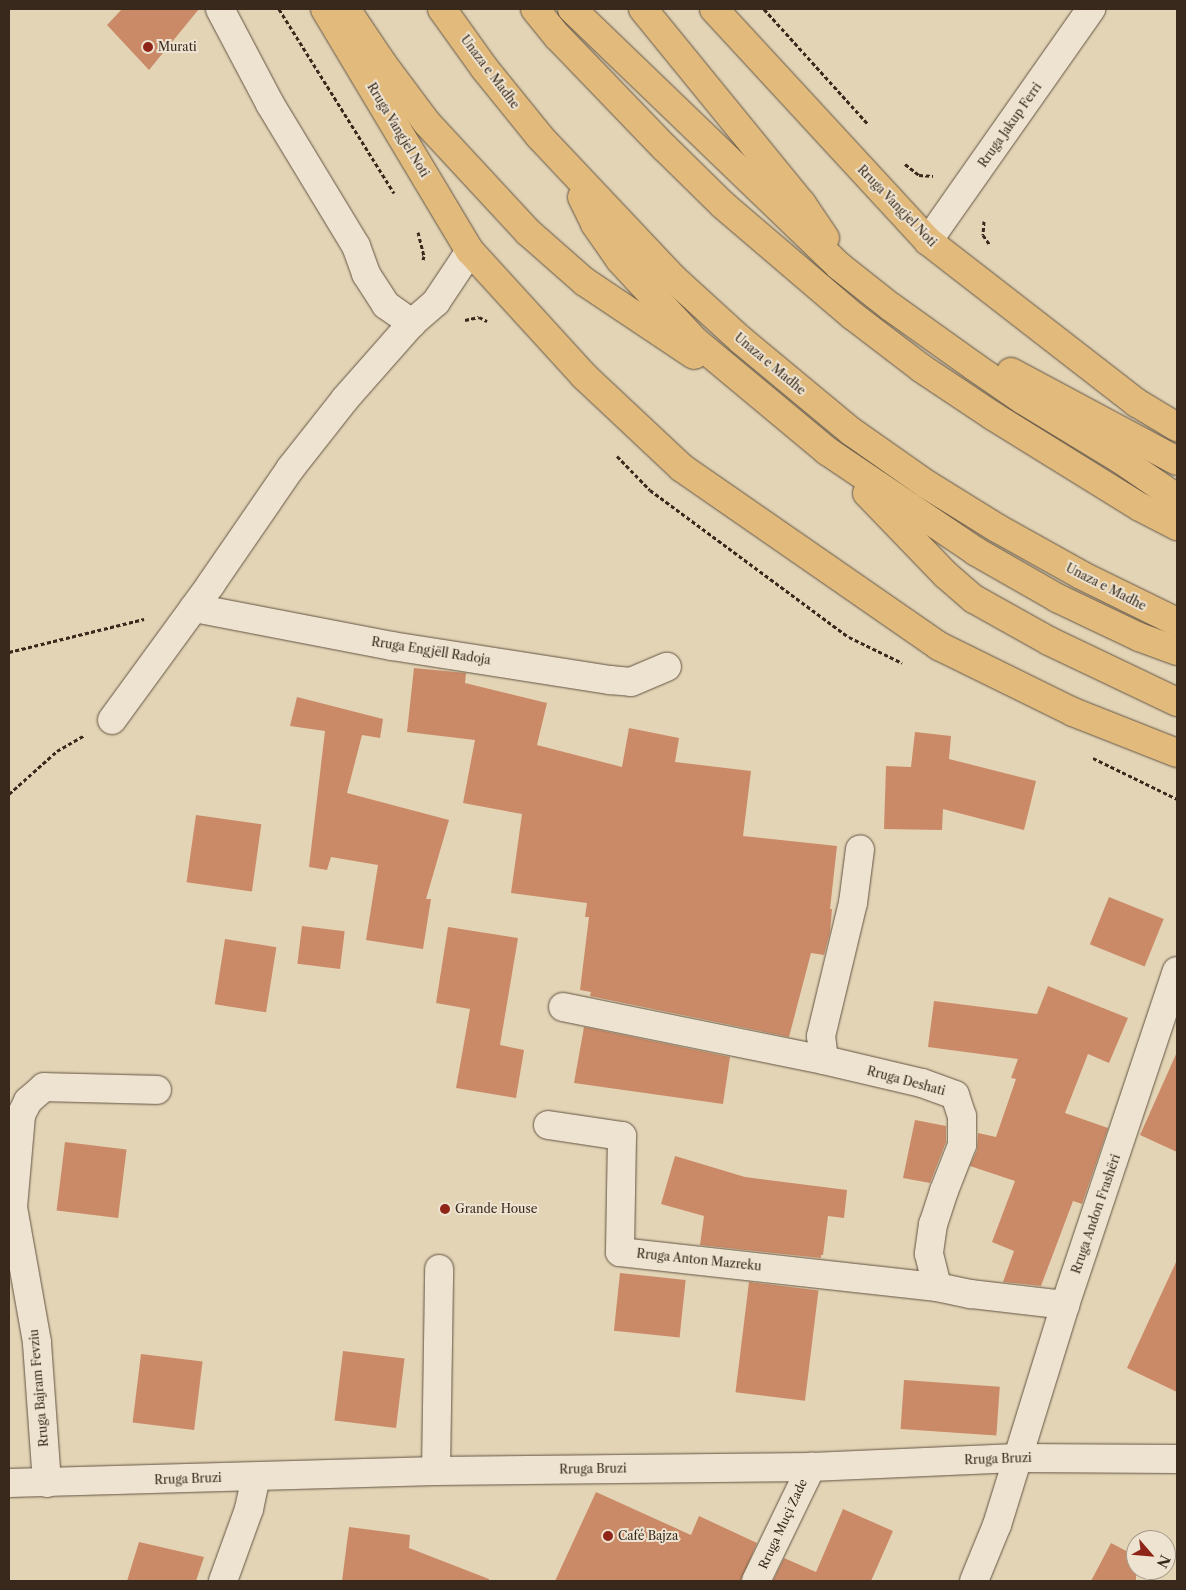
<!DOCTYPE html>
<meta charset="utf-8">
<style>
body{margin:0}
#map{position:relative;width:1186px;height:1590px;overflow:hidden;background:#e3d4b6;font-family:"Libre Caslon Text",serif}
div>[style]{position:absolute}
.building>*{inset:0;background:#cb8a67;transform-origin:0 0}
.path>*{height:3px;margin-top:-1.5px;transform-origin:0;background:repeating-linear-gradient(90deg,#38291c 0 4px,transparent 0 6.5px)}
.roads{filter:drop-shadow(0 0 1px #635442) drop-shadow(0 0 1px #635442)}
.minor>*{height:28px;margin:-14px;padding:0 14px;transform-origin:14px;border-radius:14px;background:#ede3d0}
.major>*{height:28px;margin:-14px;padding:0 14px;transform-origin:14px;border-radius:14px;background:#e2ba7b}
.highway>*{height:28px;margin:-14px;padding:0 14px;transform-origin:14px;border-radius:14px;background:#e2ba7b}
.dots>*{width:14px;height:14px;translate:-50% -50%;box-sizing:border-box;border:2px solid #ede3d0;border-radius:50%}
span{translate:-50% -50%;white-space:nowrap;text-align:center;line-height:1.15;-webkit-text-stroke:4px #ede3d0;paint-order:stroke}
.poi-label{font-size:12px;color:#38291c}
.left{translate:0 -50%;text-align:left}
.street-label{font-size:12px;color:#38291c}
.frame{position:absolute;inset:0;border:10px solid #38291c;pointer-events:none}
.north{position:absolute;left:1126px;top:1530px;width:50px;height:50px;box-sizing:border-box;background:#ede3d0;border:1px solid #a59988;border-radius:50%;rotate:117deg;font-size:14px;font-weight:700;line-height:20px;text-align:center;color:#38291c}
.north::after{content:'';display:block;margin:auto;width:18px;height:22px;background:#8f2418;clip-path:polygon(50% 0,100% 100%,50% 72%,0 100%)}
</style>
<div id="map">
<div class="building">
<div style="clip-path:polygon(122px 9px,199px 9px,149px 70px,107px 25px)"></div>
<div style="clip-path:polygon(414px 668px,466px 673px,465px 683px,547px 703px,537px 745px,622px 767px,629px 728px,679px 738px,675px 762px,751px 771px,743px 836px,837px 846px,830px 909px,832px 909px,830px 932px,824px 955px,811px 953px,789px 1037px,590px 996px,591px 992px,580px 990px,589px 917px,585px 917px,587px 903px,511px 893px,522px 814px,463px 803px,475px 740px,407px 732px)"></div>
<div style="clip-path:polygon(297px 697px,383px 719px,380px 738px,362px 735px,347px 793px,449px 820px,426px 899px,431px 899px,423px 949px,366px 940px,378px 865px,331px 857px,327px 870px,309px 867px,325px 731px,290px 726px)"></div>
<div style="clip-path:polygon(915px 732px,951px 736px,949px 759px,1036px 781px,1024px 830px,943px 809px,942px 830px,884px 829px,886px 766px,911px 767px)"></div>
<div style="left:196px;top:815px;width:66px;height:68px;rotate:8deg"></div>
<div style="left:1109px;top:897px;width:59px;height:51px;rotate:22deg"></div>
<div style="left:302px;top:926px;width:43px;height:38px;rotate:7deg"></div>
<div style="clip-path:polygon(448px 927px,518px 938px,500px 1045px,524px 1050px,516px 1098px,456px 1088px,470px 1009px,436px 1003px)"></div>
<div style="left:225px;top:939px;width:52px;height:66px;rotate:9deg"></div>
<div style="clip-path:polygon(1048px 986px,1128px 1018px,1109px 1063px,1088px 1054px,1065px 1113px,1108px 1128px,1082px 1204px,1073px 1201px,1041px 1286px,1003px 1282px,1014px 1251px,992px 1242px,1015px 1181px,970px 1166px,977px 1150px,978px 1133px,996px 1137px,1016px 1079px,1011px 1078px,1018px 1059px,928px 1047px,934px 1001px,1037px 1014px)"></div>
<div style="clip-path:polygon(584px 1027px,730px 1057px,723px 1104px,574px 1083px)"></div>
<div style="clip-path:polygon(1177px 1052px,1177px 1152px,1140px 1135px)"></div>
<div style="clip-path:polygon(915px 1120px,946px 1126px,946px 1142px,930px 1183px,903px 1178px)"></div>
<div style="left:65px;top:1142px;width:62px;height:69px;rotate:7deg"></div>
<div style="clip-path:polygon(675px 1156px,745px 1177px,847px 1190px,844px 1218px,828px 1216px,823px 1255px,821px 1255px,821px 1258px,700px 1245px,704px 1216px,661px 1204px)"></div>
<div style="clip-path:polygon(1177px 1260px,1177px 1392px,1127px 1368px)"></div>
<div style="left:620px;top:1273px;width:66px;height:58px;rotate:6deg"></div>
<div style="left:749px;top:1282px;width:70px;height:111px;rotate:7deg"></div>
<div style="left:343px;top:1351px;width:62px;height:70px;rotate:7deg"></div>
<div style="left:141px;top:1354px;width:62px;height:69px;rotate:7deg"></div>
<div style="left:904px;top:1380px;width:96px;height:49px;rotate:4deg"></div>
<div style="clip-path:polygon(596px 1492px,691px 1535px,699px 1516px,757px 1543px,741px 1581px,555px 1581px)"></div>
<div style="clip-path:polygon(843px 1509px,893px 1531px,871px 1581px,773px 1581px,784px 1558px,816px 1572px)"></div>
<div style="clip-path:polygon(349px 1527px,410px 1535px,409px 1548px,489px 1579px,489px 1581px,342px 1581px)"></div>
<div style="clip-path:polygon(139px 1542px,204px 1557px,196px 1581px,127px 1581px)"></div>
<div style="clip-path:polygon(1111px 1543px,1136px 1556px,1136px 1581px,1091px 1581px)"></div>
</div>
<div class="path">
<div style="left:279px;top:9px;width:217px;rotate:58deg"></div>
<div style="left:764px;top:9px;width:154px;rotate:47.9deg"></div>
<div style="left:905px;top:164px;width:18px;rotate:38deg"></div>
<div style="left:919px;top:175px;width:14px;rotate:4deg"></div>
<div style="left:984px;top:221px;width:14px;rotate:94deg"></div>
<div style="left:983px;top:235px;width:12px;rotate:55deg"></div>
<div style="left:418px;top:232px;width:25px;rotate:76deg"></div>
<div style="left:424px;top:256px;width:4px;rotate:104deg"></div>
<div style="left:465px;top:320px;width:14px;rotate:-12deg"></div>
<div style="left:479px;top:317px;width:9px;rotate:27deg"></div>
<div style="left:617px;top:456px;width:47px;rotate:45.9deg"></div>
<div style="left:650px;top:490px;width:247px;rotate:36.5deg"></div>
<div style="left:849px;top:637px;width:59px;rotate:26.1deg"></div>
<div style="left:9px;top:652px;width:139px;rotate:-13.7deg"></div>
<div style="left:1093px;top:758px;width:93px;rotate:26deg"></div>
<div style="left:9px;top:794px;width:64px;rotate:-41.9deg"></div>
<div style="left:57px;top:751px;width:32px;rotate:-30deg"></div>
</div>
<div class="roads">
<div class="minor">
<div style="left:220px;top:9px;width:107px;rotate:62.2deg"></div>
<div style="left:270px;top:104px;width:166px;rotate:58.8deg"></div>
<div style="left:356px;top:246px;width:30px;rotate:70deg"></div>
<div style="left:366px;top:274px;width:37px;rotate:57deg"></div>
<div style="left:386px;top:305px;width:32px;rotate:35deg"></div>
<div style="left:928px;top:241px;width:284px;rotate:-54.9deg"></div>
<div style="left:194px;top:608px;width:202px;rotate:10.9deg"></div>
<div style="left:392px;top:646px;width:221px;rotate:8.9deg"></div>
<div style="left:610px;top:680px;width:21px;rotate:5deg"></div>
<div style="left:631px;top:682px;width:39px;rotate:-23deg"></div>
<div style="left:112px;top:720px;width:168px;rotate:-53.9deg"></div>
<div style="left:211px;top:584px;width:140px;rotate:-55.5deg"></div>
<div style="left:290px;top:469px;width:89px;rotate:-51.8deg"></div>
<div style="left:345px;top:399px;width:101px;rotate:-48.6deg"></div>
<div style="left:412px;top:323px;width:32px;rotate:-41deg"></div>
<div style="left:436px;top:302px;width:61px;rotate:-56.3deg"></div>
<div style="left:563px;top:1007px;width:266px;rotate:11.5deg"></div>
<div style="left:824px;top:1060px;width:101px;rotate:13.2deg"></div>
<div style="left:922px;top:1083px;width:35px;rotate:20deg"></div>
<div style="left:955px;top:1095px;width:22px;rotate:72deg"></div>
<div style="left:962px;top:1116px;width:29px;rotate:90deg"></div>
<div style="left:962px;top:1145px;width:49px;rotate:111.4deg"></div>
<div style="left:944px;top:1191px;width:35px;rotate:108deg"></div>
<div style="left:933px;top:1224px;width:30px;rotate:98deg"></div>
<div style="left:929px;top:1254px;width:34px;rotate:76deg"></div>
<div style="left:937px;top:1287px;width:35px;rotate:12deg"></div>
<div style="left:971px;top:1294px;width:95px;rotate:6.7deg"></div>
<div style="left:824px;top:1060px;width:24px;rotate:-97deg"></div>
<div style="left:821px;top:1036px;width:137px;rotate:-76.5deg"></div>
<div style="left:853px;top:903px;width:54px;rotate:-82.6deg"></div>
<div style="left:548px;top:1125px;width:75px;rotate:8.5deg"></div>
<div style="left:622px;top:1136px;width:116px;rotate:91deg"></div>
<div style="left:620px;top:1252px;width:319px;rotate:6.3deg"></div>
<div style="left:436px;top:1471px;width:202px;rotate:-89.1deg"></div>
<div style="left:9px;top:1483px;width:427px;rotate:-1.6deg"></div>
<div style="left:436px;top:1471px;width:375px;rotate:-0.6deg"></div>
<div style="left:811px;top:1467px;width:206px;rotate:-2.5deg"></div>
<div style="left:1017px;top:1458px;width:160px;rotate:0.4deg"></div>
<div style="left:47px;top:1483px;width:141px;rotate:-94.1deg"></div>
<div style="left:37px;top:1342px;width:137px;rotate:-100.1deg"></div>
<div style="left:13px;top:1207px;width:92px;rotate:-85deg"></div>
<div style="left:21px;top:1115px;width:16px;rotate:-63deg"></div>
<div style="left:28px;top:1101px;width:21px;rotate:-41deg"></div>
<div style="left:44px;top:1087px;width:113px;rotate:1.5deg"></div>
<div style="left:223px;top:1581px;width:77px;rotate:-70.1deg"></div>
<div style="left:249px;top:1509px;width:33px;rotate:-78deg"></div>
<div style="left:756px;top:1581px;width:127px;rotate:-64.2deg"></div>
<div style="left:974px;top:1581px;width:61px;rotate:-67.7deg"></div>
<div style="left:997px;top:1525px;width:230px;rotate:-72.8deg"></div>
<div style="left:1065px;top:1305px;width:352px;rotate:-71.5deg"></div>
</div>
<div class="major">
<div style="left:325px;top:9px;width:282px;rotate:59.1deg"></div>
<div style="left:470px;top:251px;width:169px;rotate:47.6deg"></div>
<div style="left:584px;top:376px;width:134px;rotate:43.2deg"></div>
<div style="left:682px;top:468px;width:313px;rotate:34.7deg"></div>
<div style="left:939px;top:646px;width:149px;rotate:26.2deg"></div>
<div style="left:1073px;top:712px;width:112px;rotate:21.5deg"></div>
<div style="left:714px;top:9px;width:316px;rotate:47.3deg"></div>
<div style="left:928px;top:241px;width:264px;rotate:37.8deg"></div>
<div style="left:1137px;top:403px;width:47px;rotate:31deg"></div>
</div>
<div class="highway">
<div style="left:346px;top:9px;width:66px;rotate:56.1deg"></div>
<div style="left:383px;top:64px;width:74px;rotate:53.3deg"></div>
<div style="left:427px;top:123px;width:149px;rotate:47.2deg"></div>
<div style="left:528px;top:232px;width:76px;rotate:41.3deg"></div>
<div style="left:585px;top:282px;width:131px;rotate:33.8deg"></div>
<div style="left:442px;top:9px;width:74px;rotate:54.4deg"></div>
<div style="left:485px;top:69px;width:87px;rotate:51deg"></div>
<div style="left:540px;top:137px;width:194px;rotate:46.7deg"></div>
<div style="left:673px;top:278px;width:92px;rotate:42.4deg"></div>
<div style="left:741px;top:340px;width:144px;rotate:39.7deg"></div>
<div style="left:852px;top:432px;width:90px;rotate:35.1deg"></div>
<div style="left:926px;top:484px;width:84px;rotate:31.8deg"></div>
<div style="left:997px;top:528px;width:96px;rotate:29.2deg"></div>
<div style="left:1081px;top:575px;width:107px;rotate:26.1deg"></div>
<div style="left:535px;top:9px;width:36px;rotate:51deg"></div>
<div style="left:558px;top:37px;width:154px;rotate:46.1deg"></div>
<div style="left:665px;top:148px;width:81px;rotate:44.5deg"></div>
<div style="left:723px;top:205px;width:171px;rotate:40.5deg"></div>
<div style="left:853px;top:316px;width:86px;rotate:37.4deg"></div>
<div style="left:921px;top:368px;width:87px;rotate:33.7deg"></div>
<div style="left:993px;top:416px;width:173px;rotate:31.8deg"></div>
<div style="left:1140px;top:507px;width:42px;rotate:27.2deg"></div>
<div style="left:572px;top:9px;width:371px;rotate:43.9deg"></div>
<div style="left:839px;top:266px;width:66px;rotate:38.3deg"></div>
<div style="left:891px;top:307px;width:103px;rotate:35.5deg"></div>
<div style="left:975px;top:367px;width:58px;rotate:34.5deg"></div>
<div style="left:1023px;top:400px;width:114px;rotate:31.3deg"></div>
<div style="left:1120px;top:459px;width:69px;rotate:34.4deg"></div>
<div style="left:643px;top:9px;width:252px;rotate:50.8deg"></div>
<div style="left:802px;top:204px;width:41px;rotate:55.9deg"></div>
<div style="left:582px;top:197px;width:30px;rotate:64deg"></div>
<div style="left:595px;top:224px;width:44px;rotate:55.2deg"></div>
<div style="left:620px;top:260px;width:110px;rotate:47.2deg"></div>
<div style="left:695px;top:341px;width:172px;rotate:39.8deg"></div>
<div style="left:827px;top:451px;width:179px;rotate:34deg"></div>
<div style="left:975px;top:551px;width:95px;rotate:29.8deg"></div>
<div style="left:1057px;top:598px;width:91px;rotate:25.4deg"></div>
<div style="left:1139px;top:637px;width:40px;rotate:20.2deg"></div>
<div style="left:1011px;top:372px;width:188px;rotate:28.2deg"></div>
<div style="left:867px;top:493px;width:114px;rotate:46.1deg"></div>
<div style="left:946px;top:575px;width:37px;rotate:41deg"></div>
<div style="left:974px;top:599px;width:86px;rotate:29.2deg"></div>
<div style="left:1049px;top:641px;width:142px;rotate:25.5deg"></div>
</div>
</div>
<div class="dots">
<div style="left:148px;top:47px;background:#8f2418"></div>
<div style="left:445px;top:1209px;background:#8f2418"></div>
<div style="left:608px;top:1536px;background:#8f2418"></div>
</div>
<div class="poi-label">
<span class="left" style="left:158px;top:47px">Murati</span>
<span class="left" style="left:455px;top:1209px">Grande House</span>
<span class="left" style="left:618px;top:1536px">Café Bajza</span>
</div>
<div class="street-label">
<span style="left:490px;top:72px;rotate:53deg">Unaza e Madhe</span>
<span style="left:1010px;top:125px;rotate:-55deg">Rruga Jakup Ferri</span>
<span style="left:398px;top:130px;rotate:59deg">Rruga Vangjel Noti</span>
<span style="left:897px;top:206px;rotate:46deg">Rruga Vangjel Noti</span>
<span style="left:770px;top:364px;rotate:40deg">Unaza e Madhe</span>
<span style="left:1106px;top:587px;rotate:27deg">Unaza e Madhe</span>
<span style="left:431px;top:651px;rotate:9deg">Rruga Engjëll Radoja</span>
<span style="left:906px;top:1081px;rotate:15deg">Rruga Deshati</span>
<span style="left:1096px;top:1214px;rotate:-71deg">Rruga Andon Frashëri</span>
<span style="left:699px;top:1260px;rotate:6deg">Rruga Anton Mazreku</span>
<span style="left:39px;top:1388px;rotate:-95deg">Rruga Bajram Fevziu</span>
<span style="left:998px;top:1459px;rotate:-2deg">Rruga Bruzi</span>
<span style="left:593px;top:1469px;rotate:-1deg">Rruga Bruzi</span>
<span style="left:188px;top:1479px;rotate:-2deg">Rruga Bruzi</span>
<span style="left:783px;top:1524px;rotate:-65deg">Rruga Muçi Zade</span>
</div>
<div class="frame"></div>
<div class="north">N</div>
</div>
